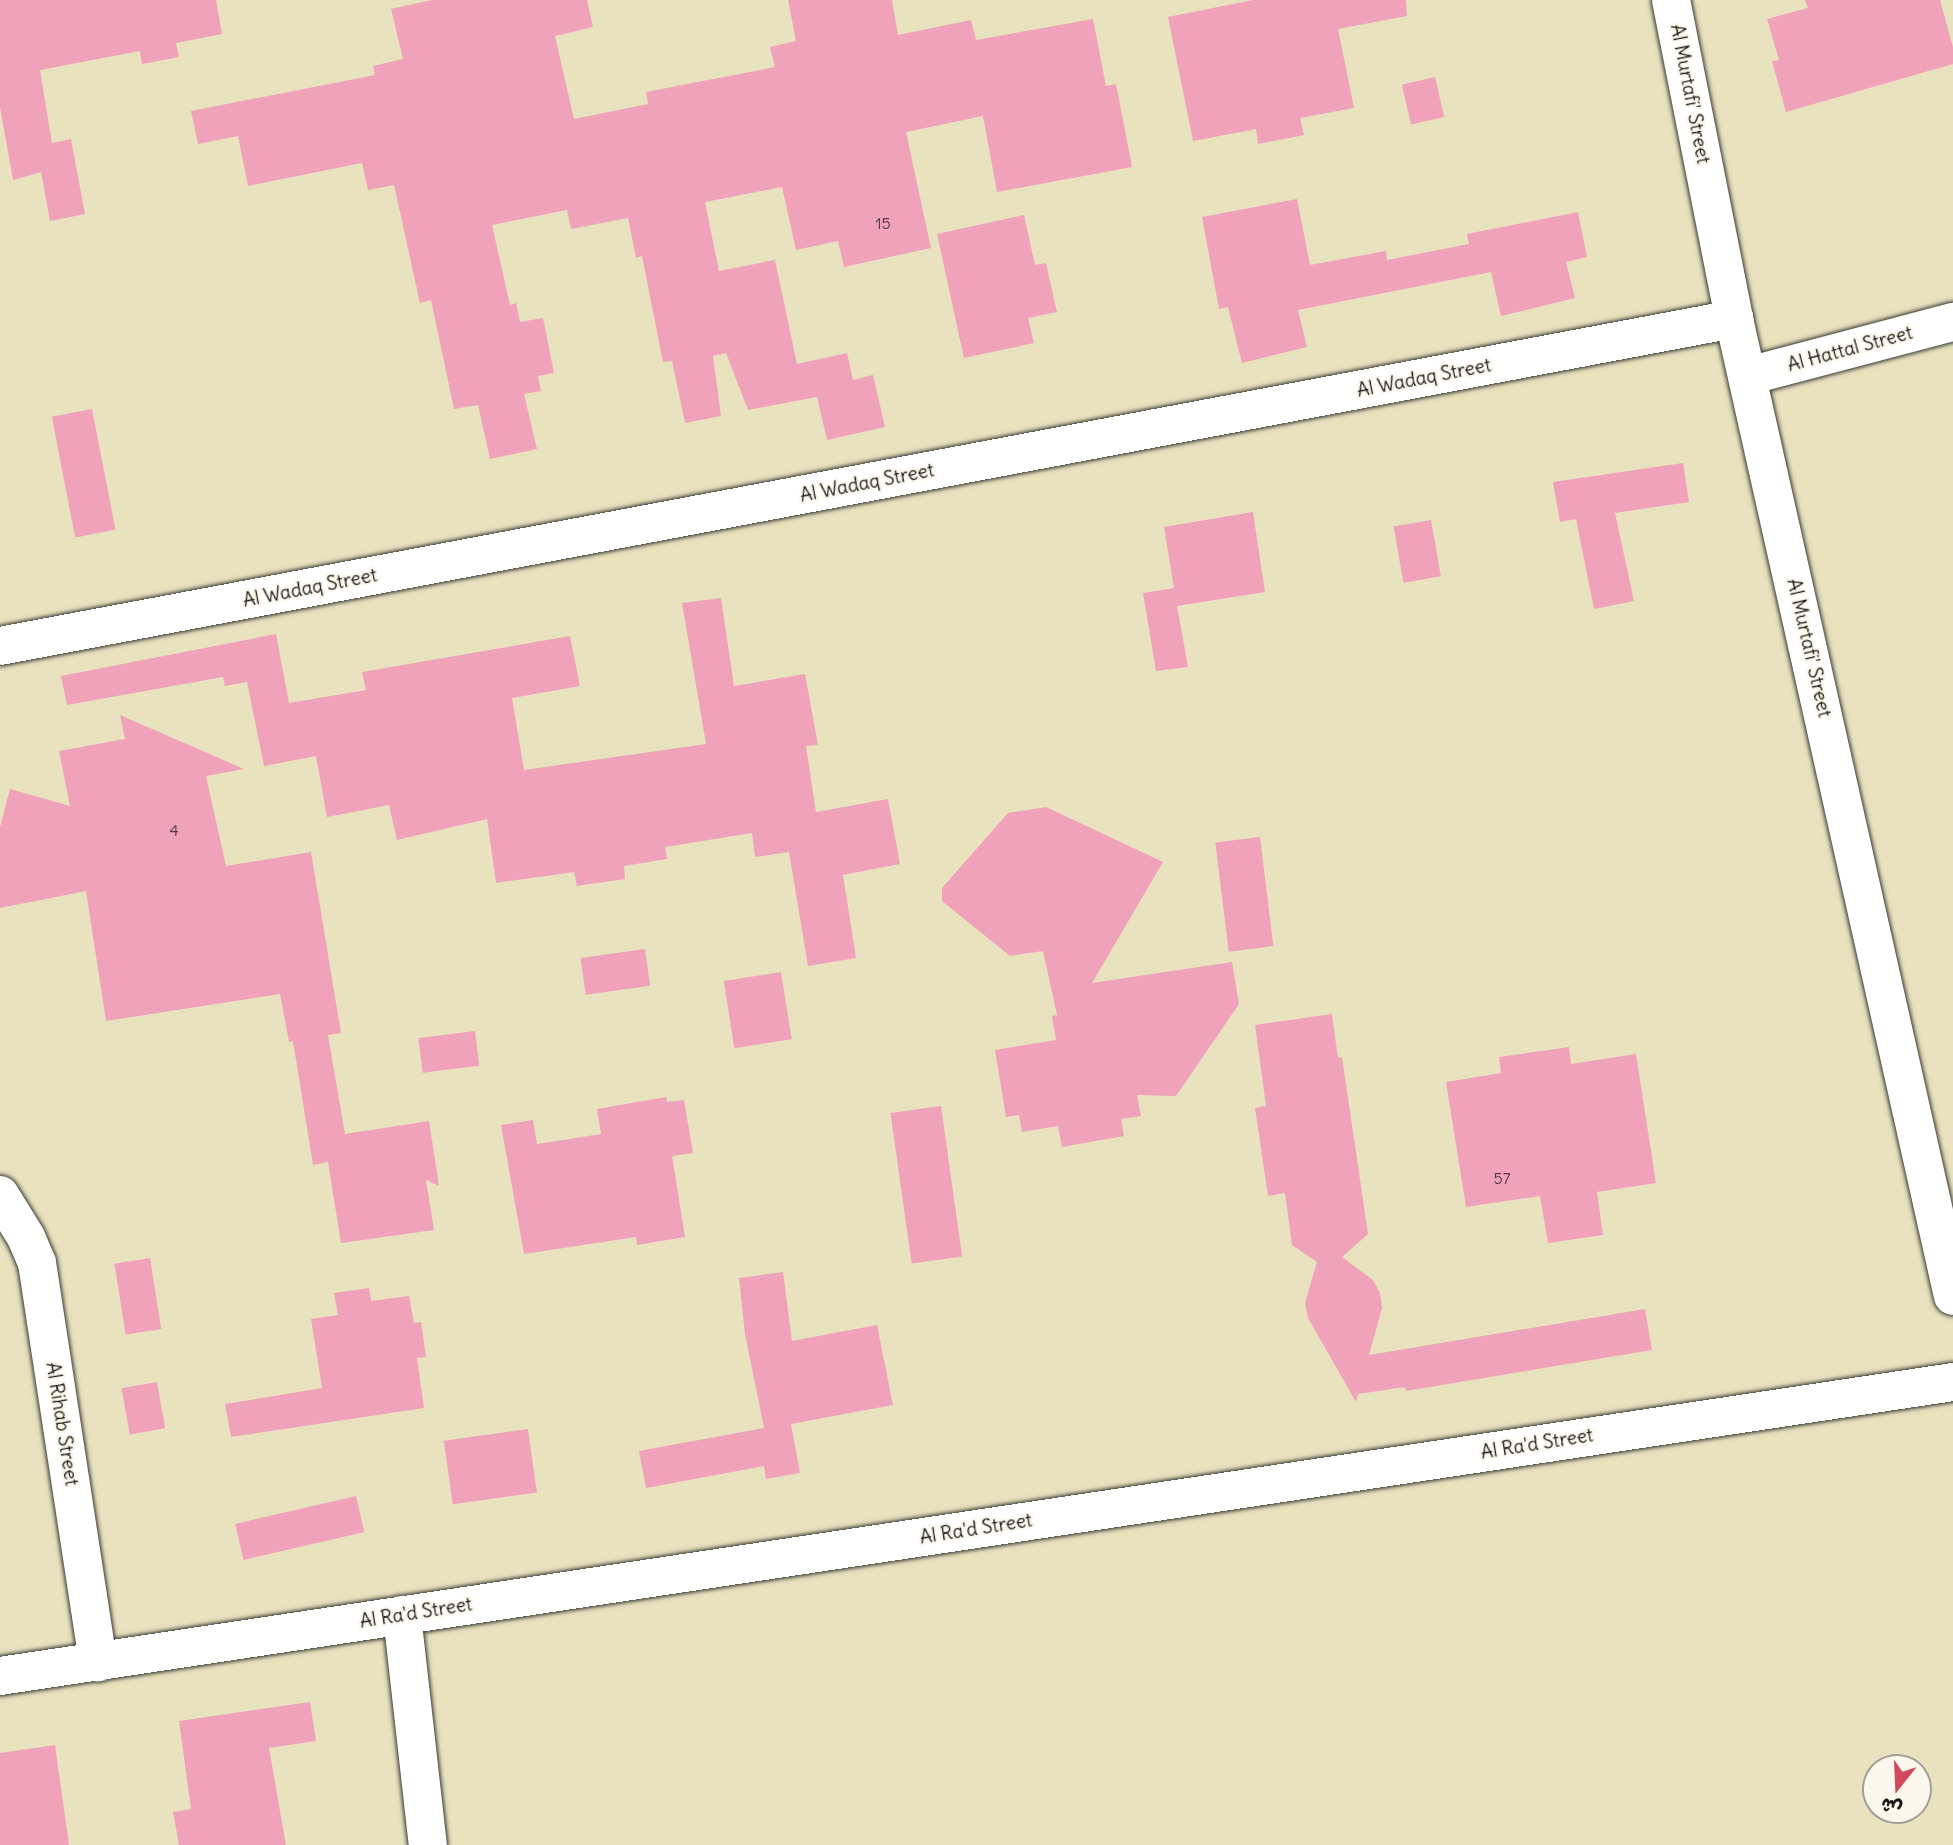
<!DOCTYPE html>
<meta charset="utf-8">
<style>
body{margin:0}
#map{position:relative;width:1953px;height:1845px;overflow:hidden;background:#e8e2bf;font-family:Delius,"Playpen Sans Arabic",sans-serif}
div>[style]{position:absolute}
.building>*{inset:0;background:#f1a2bb;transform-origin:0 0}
.roads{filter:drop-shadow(0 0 2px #3b3a34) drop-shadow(0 0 2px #3b3a34)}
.minor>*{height:38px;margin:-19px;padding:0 19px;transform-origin:19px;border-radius:19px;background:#fff}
span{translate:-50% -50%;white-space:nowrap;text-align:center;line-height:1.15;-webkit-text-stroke:5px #fbf7ec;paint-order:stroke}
.number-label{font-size:16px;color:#513e44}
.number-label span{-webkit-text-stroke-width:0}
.street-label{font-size:19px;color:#1c1c1c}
.north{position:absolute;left:1862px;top:1754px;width:70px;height:70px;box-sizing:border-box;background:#fbf7ec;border:2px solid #a29f99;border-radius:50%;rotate:198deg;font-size:19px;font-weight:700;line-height:28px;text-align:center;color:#1c1c1c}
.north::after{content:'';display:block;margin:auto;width:24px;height:32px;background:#d1495b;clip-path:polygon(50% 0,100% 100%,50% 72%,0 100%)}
</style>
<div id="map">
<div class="building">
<div style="clip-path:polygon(0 0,216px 0,222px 34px,176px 43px,179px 57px,142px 64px,140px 51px,40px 70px,52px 143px,71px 139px,85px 214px,50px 221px,41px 172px,13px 180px,0 107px)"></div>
<div style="clip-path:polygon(432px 0,587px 0,593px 27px,555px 36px,574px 119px,648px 104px,646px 92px,775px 67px,770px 47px,796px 41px,788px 0,892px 0,898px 35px,971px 20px,976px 40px,1093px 19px,1106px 86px,1116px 84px,1132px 167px,997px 192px,983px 116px,906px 132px,931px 248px,844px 267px,838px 241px,796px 250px,782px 187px,705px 202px,719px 271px,775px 260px,797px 364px,847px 353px,853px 380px,873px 375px,885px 427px,827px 440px,817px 397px,748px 410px,726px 353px,713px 356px,721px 416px,685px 423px,672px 361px,663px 362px,642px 256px,636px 258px,628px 218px,571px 229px,567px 210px,492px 225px,510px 305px,516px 303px,520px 322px,543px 318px,554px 373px,538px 376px,541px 391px,524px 394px,537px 449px,490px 459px,478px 405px,454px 409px,431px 300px,420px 303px,394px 185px,368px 190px,362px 163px,248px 186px,238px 136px,198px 144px,191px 111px,375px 75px,373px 66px,403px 59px,391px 9px)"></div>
<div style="clip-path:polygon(1253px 0,1406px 0,1407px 16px,1338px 29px,1354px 108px,1300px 118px,1304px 135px,1258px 144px,1256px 129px,1193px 141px,1168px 17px)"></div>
<div style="clip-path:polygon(1805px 0,1940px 0,1953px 47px,1953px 64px,1786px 112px,1772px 61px,1779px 60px,1767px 19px,1808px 8px)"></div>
<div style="left:1435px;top:77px;width:41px;height:34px;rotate:77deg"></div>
<div style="clip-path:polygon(1297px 199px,1310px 265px,1386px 251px,1387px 260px,1469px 244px,1467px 234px,1578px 212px,1587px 257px,1566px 262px,1575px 298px,1501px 316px,1491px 272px,1298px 310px,1307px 347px,1242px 363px,1228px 307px,1219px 309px,1202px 217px)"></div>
<div style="clip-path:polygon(1024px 215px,1035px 265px,1046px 263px,1057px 312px,1028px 318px,1034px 343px,964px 358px,937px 234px)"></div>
<div style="left:92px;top:409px;width:123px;height:41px;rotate:79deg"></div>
<div style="clip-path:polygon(1683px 463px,1689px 502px,1615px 513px,1634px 601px,1594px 609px,1576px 519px,1560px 522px,1553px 482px)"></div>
<div style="clip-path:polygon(1253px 512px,1265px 592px,1177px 606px,1188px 667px,1156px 671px,1143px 593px,1174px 588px,1164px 527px)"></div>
<div style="left:1431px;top:520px;width:57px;height:38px;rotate:80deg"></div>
<div style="clip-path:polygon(721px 598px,734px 686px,805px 674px,818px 745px,806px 746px,816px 812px,888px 799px,900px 864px,843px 875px,856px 958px,808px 966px,789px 852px,755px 857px,752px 833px,665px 847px,667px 859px,624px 866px,625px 879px,577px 886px,574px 872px,496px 883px,487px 819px,397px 840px,389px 805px,327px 817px,316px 756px,264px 766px,247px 682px,225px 686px,223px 677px,67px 705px,61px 676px,276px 634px,289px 703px,366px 690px,362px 672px,570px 636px,580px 686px,512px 698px,524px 770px,706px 744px,682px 603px)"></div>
<div style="clip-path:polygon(120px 715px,244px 769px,206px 776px,226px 866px,311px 852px,341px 1033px,328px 1035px,345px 1134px,429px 1121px,439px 1186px,426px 1180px,434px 1230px,341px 1243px,328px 1162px,313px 1165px,293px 1041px,289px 1042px,280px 994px,106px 1021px,86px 891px,0 908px,0 827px,10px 789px,70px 806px,59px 751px,125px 739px)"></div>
<div style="clip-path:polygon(1046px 807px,1163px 862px,1092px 983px,1232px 962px,1239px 1004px,1176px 1096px,1137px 1095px,1141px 1116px,1121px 1119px,1124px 1136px,1062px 1147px,1058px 1126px,1022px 1132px,1019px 1115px,1006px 1117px,995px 1050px,1056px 1040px,1052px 1016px,1057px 1015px,1043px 951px,1010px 956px,942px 901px,942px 888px,1008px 813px)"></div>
<div style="left:1260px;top:837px;width:110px;height:45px;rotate:83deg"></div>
<div style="left:645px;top:949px;width:37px;height:65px;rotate:82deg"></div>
<div style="left:781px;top:972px;width:68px;height:58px;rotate:81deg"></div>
<div style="clip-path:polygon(1332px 1014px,1338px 1058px,1342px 1057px,1368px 1234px,1342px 1257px,1373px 1280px,1380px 1293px,1382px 1308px,1369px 1355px,1645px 1309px,1652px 1350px,1406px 1391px,1405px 1387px,1358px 1394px,1356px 1402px,1308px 1318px,1305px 1303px,1317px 1262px,1292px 1245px,1285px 1193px,1268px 1196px,1255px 1108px,1266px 1106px,1255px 1025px)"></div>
<div style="left:475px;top:1031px;width:35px;height:57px;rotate:83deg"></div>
<div style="clip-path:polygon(1569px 1047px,1571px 1064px,1636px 1054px,1656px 1183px,1597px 1192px,1603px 1235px,1548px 1243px,1540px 1196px,1466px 1207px,1446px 1082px,1501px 1073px,1499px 1057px)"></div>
<div style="clip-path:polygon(666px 1097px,667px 1102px,684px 1100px,693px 1153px,672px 1156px,685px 1237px,637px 1245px,636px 1237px,524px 1254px,501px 1125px,533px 1120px,537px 1144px,601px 1134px,597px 1109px)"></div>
<div style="left:941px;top:1106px;width:152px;height:51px;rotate:82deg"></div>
<div style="left:150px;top:1258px;width:72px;height:36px;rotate:81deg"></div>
<div style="clip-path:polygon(783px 1272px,792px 1341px,877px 1325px,893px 1405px,791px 1424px,800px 1473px,766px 1479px,764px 1466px,646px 1488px,639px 1451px,764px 1428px,745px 1334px,739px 1278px)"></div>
<div style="clip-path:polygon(369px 1288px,371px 1301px,409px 1296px,414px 1323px,421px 1322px,426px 1357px,417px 1358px,424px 1408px,231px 1437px,225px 1404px,322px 1388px,311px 1319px,338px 1315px,334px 1293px)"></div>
<div style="left:157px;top:1382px;width:47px;height:36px;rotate:80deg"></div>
<div style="left:528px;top:1429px;width:64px;height:85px;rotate:82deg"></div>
<div style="left:356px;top:1496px;width:37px;height:124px;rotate:77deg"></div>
<div style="clip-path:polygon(310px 1702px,316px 1741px,269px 1748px,286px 1845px,179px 1845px,173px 1812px,191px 1809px,179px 1721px)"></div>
<div style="clip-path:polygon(55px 1745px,69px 1845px,0 1845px,0 1753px)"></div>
</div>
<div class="roads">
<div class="minor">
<div style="left:1671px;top:0;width:325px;rotate:78.8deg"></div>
<div style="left:1734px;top:319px;width:1001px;rotate:77.37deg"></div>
<div style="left:1748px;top:376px;width:212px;rotate:-14.8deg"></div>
<div style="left:0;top:646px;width:1765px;rotate:-10.68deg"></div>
<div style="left:0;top:1195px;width:49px;rotate:58.2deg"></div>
<div style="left:26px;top:1237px;width:28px;rotate:67deg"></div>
<div style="left:37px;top:1263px;width:404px;rotate:81.3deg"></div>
<div style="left:402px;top:1615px;width:231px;rotate:83.6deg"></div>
<div style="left:0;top:1676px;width:1975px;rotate:-8.56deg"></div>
</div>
</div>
<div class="number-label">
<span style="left:883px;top:223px">15</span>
<span style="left:174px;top:830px">4</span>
<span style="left:1502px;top:1178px">57</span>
</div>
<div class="street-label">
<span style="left:1690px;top:94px;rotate:79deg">Al Murtafi' Street</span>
<span style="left:1850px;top:349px;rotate:-15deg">Al Hattal Street</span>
<span style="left:1424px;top:378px;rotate:-11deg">Al Wadaq Street</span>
<span style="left:867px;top:483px;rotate:-11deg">Al Wadaq Street</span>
<span style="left:310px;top:588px;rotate:-11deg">Al Wadaq Street</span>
<span style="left:1809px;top:648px;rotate:77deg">Al Murtafi' Street</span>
<span style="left:62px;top:1424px;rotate:81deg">Al Rihab Street</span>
<span style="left:1537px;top:1444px;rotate:-9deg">Al Ra'd Street</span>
<span style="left:976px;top:1529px;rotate:-9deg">Al Ra'd Street</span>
<span style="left:416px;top:1613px;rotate:-9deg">Al Ra'd Street</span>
</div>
<div class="north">ش</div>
</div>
